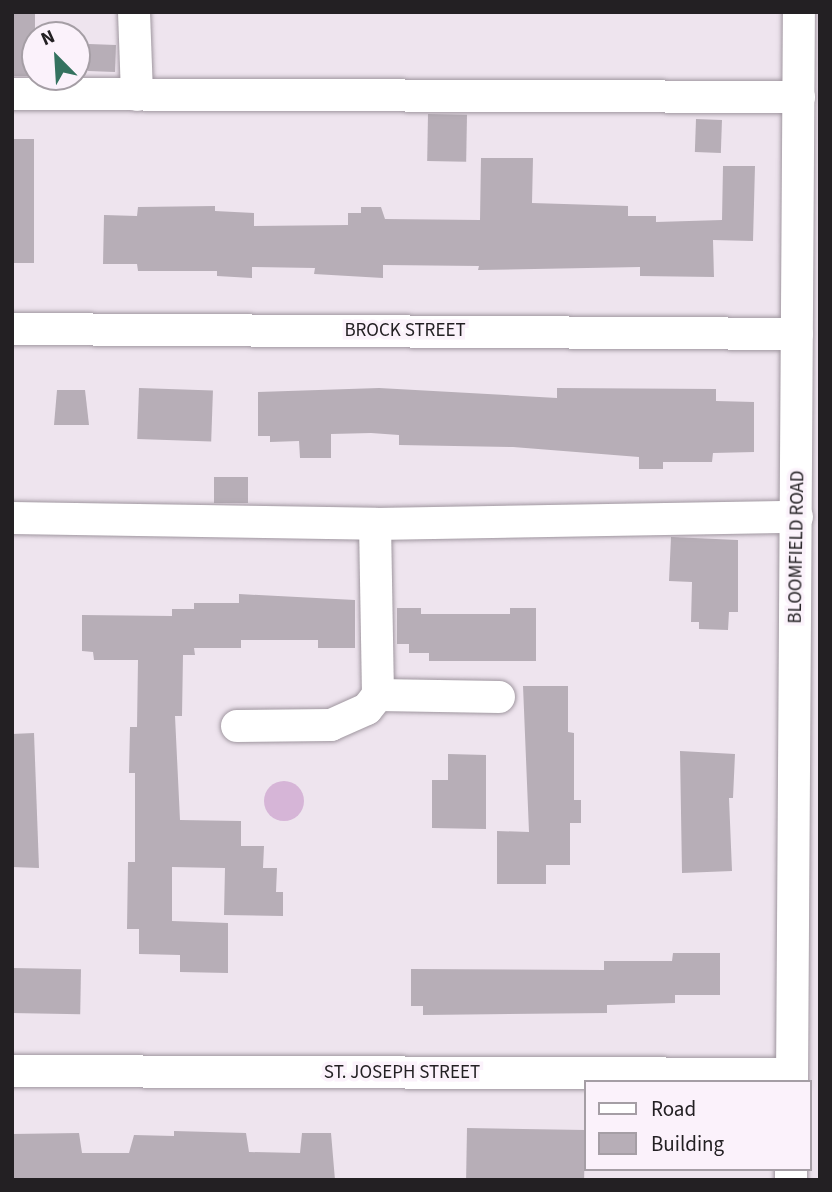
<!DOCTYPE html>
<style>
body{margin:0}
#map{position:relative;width:832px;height:1192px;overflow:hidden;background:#eee4ee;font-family:"Source Sans 3",sans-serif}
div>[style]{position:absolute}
.green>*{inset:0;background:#d6b5d7}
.round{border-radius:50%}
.building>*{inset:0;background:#b7aeb7;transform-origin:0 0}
.roads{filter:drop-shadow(0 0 2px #9f969f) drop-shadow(0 0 2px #9f969f)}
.minor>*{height:32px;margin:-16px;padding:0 16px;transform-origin:16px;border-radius:16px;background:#fff}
span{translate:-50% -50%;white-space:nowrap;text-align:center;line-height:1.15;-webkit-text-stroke:7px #fbf2fb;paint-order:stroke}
.street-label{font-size:19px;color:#232023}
.frame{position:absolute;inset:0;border:14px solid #232023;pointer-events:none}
.legend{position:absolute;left:584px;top:1080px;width:228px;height:91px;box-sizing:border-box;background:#fbf2fb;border:2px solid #a59ea5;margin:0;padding:9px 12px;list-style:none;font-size:21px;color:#232023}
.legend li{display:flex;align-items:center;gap:14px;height:35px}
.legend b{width:35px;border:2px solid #a59ea5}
.north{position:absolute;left:21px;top:21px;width:70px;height:70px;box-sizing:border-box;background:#fbf2fb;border:2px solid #a59ea5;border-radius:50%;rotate:336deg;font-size:19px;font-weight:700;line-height:28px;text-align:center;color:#232023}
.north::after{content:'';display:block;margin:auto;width:24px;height:32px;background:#34725f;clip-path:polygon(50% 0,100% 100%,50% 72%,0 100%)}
</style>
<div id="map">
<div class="green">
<div class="round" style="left:264px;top:781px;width:40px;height:40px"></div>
</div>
<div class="building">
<div style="left:12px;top:12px;width:23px;height:64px"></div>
<div style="left:89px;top:44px;width:27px;height:27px;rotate:2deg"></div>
<div style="left:428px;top:114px;width:39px;height:47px;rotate:1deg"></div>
<div style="left:696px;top:119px;width:26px;height:33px;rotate:2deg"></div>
<div style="left:12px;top:139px;width:22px;height:124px"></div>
<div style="clip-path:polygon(481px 158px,533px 158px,532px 203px,628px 206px,628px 216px,656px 216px,656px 222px,722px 220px,723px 166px,755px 166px,753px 241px,713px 240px,714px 277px,640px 276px,640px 267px,478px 270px,479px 266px,383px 265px,383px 278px,314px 274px,315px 268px,252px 267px,252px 278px,217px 276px,217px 271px,138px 271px,137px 264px,103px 264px,104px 215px,137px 216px,138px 207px,215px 206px,215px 211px,254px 213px,254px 226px,348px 225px,348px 213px,361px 213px,361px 207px,381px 207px,385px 219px,480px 220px)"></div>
<div style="left:139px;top:388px;width:74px;height:51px;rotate:2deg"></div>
<div style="clip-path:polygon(379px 388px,557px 398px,557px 388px,716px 389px,716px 401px,754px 402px,754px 452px,713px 453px,712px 462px,663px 462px,663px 469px,639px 469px,639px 457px,513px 447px,399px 445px,399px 435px,371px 433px,331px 434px,331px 458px,300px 458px,299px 441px,270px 442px,270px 436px,258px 436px,258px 392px)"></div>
<div style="clip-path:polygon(57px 390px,85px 390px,89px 425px,54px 425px)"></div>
<div style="left:214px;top:477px;width:34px;height:26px"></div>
<div style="clip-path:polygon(671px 537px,738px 540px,738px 612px,729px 612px,728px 630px,699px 629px,699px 622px,691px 622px,692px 582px,669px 581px)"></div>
<div style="clip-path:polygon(239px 594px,355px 600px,355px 648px,318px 648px,318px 640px,241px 640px,241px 648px,194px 648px,195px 655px,183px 655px,182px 716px,175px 716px,180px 820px,241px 821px,241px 846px,264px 846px,263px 868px,277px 868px,276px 892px,283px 892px,283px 916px,224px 915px,225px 868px,172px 867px,172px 921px,228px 923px,228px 973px,180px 972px,180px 955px,139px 954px,139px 929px,127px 929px,128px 862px,135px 862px,135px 773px,129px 773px,130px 727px,137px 727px,138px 660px,94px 660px,93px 652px,82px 651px,82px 615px,172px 616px,172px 609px,194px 609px,194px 603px,239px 603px)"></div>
<div style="clip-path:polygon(397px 608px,421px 608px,421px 614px,510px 614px,510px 608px,536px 608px,536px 661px,429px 661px,429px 653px,409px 653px,409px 644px,397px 644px)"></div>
<div style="clip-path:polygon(523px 686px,568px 686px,568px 732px,574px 733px,574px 800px,581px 800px,581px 823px,570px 823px,570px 865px,546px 865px,546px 884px,497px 884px,497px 831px,529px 832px)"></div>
<div style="clip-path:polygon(34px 733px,39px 868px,12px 867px,12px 734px)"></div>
<div style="clip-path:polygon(680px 751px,735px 754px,733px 798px,729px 798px,732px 871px,682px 873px)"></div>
<div style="clip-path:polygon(448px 754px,486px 755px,486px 829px,432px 828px,432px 780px,448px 780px)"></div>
<div style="clip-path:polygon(673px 953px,720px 953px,720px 995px,675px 995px,675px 1003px,607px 1005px,607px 1013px,423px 1015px,423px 1006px,411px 1006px,411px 969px,604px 970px,604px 961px,672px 961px)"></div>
<div style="left:12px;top:968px;width:69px;height:45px;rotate:1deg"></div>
<div style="left:467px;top:1128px;width:118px;height:52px;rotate:1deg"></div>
<div style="clip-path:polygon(174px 1131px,246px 1133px,249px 1152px,300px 1153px,302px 1133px,331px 1133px,335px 1180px,12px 1180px,12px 1134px,79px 1133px,82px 1153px,129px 1153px,134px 1135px,174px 1136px)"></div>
</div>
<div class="roads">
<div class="minor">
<div style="left:134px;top:12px;width:83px;rotate:87.9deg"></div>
<div style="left:12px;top:94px;width:787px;rotate:0.22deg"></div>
<div style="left:12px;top:329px;width:785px;rotate:0.36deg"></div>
<div style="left:12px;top:518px;width:363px;rotate:0.9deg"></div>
<div style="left:375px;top:524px;width:422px;rotate:-1deg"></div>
<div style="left:378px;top:695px;width:121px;rotate:0.9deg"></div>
<div style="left:237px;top:726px;width:94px;rotate:-0.6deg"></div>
<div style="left:331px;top:725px;width:39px;rotate:-24deg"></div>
<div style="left:367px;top:709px;width:18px;rotate:-52deg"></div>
<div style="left:378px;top:695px;width:171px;rotate:-91deg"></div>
<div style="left:12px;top:1071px;width:780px;rotate:0.22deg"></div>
<div style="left:792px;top:1082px;width:1070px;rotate:-89.63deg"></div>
<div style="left:791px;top:1180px;width:11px;rotate:-90deg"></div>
</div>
</div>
<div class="street-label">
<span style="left:405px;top:331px">BROCK STREET</span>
<span style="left:797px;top:547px;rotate:-89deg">BLOOMFIELD ROAD</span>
<span style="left:402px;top:1073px">ST. JOSEPH STREET</span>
</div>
<div class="frame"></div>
<ul class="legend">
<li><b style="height:9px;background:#fff"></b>Road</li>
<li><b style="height:19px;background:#b7aeb7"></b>Building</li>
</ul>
<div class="north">N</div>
</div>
